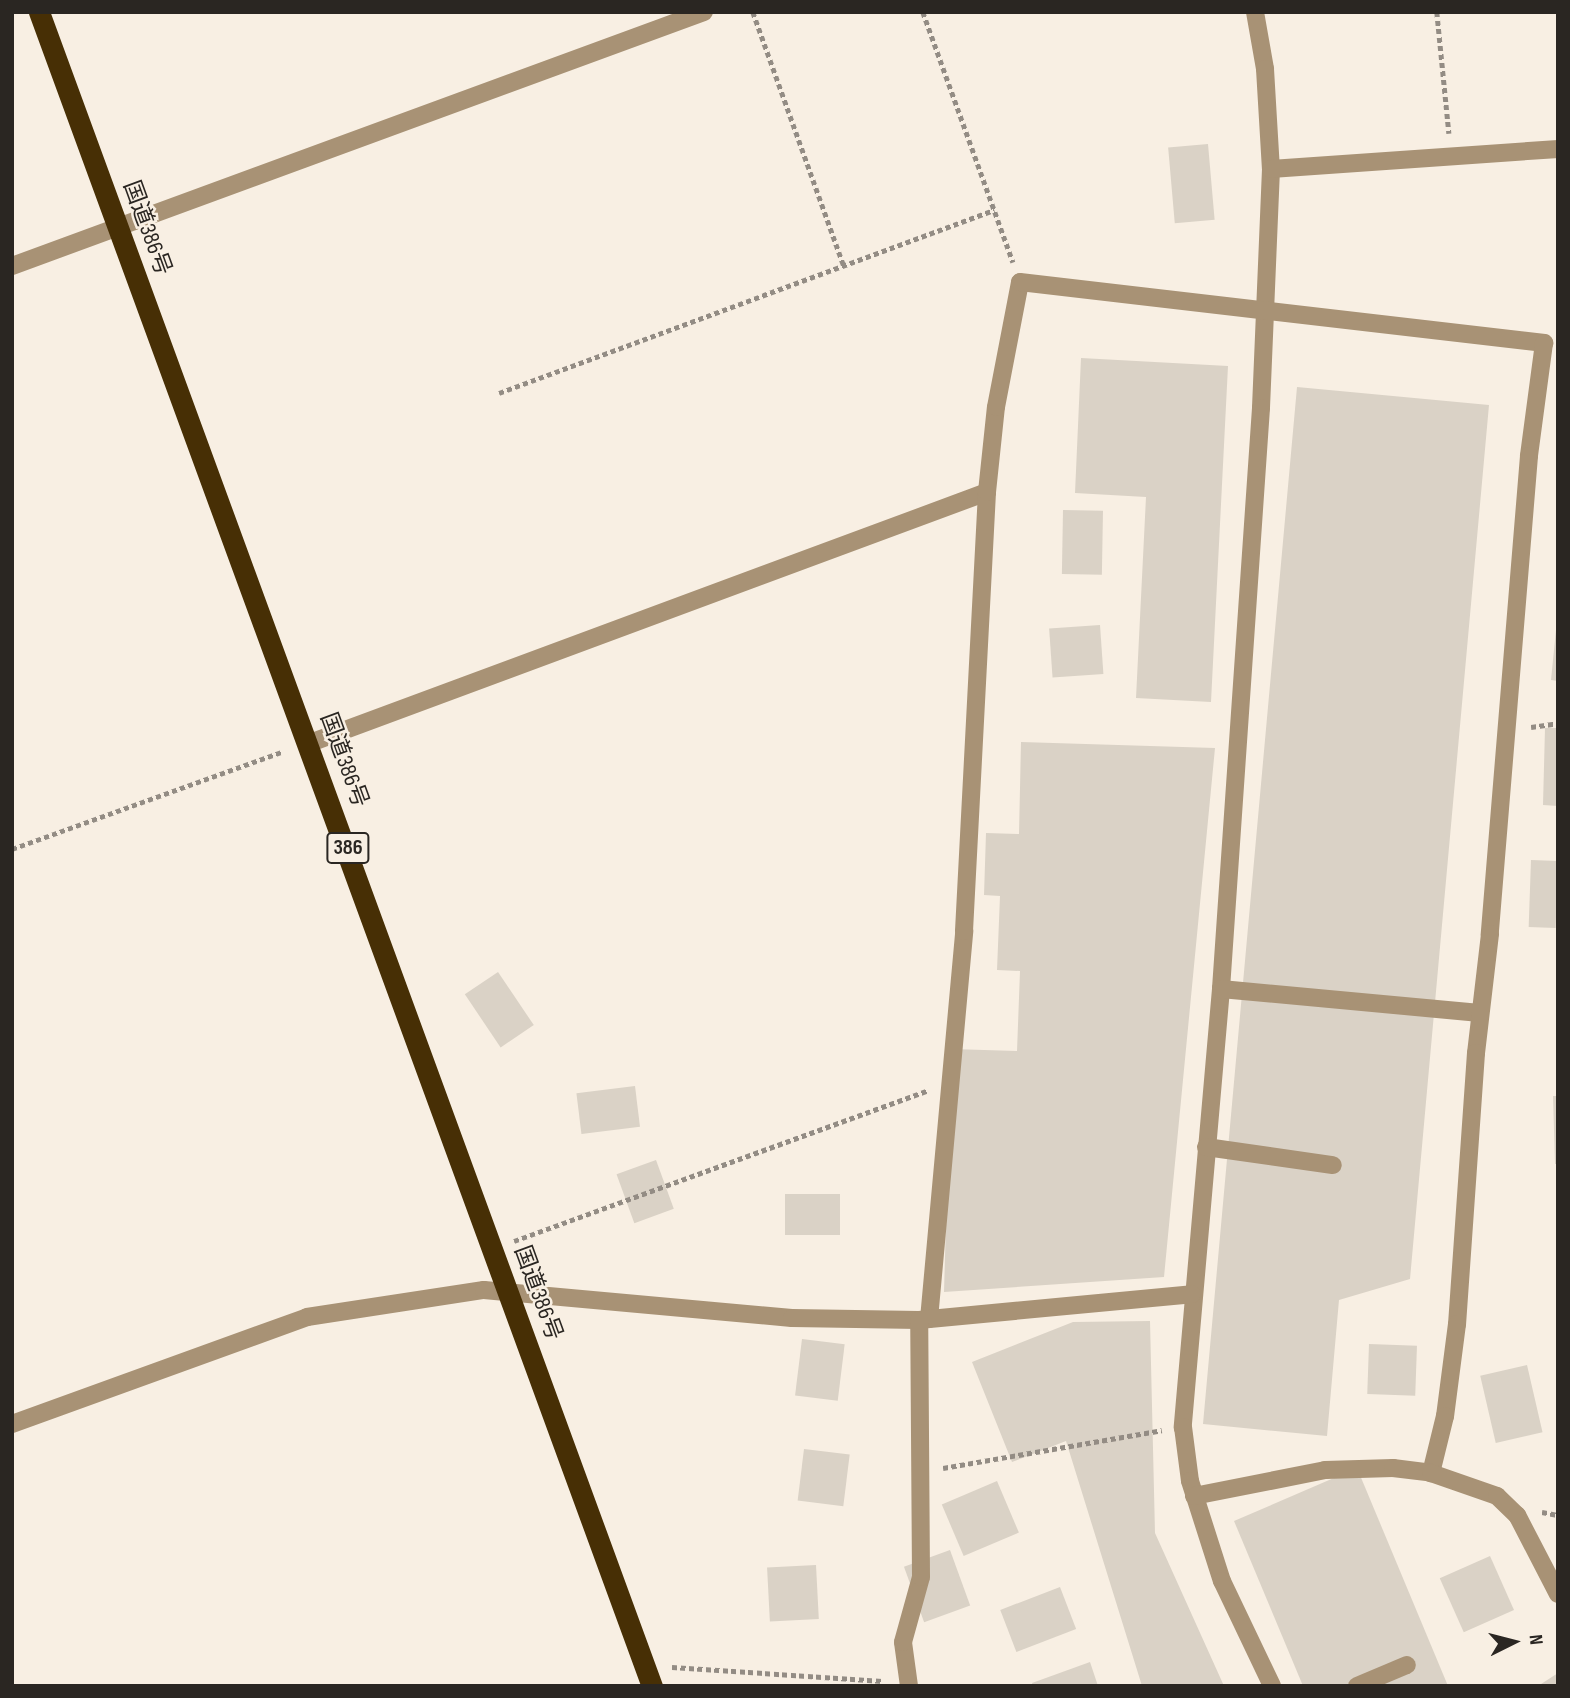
<!DOCTYPE html>
<meta charset="utf-8">
<style>
body{margin:0}
#map{position:relative;width:1570px;height:1698px;overflow:hidden;background:#f8efe3;font-family:"Sofia Sans Condensed","Noto Sans JP",sans-serif}
div>[style]{position:absolute}
.building>*{inset:0;background:#dad2c6;transform-origin:0 0}
.path>*{height:4.5px;margin-top:-2.25px;transform-origin:0;background:repeating-linear-gradient(90deg,#938c84 0 5px,transparent 0 8.5px)}
.minor>*{height:18px;margin:-9px;padding:0 9px;transform-origin:9px;border-radius:9px;background:#a89275}
.highway>*{height:21px;margin:-10.5px;padding:0 10.5px;transform-origin:10.5px;border-radius:10.5px;background:#472f05}
span{translate:-50% -50%;white-space:nowrap;text-align:center;line-height:1.15;-webkit-text-stroke:5px #f8efe3;paint-order:stroke}
.shield-label span{padding:2px 5px;background:#f8efe3;border:2px solid;border-radius:5px;-webkit-text-stroke-width:0}
.shield-label{font-size:21px;color:#2a2622;font-weight:700}
.street-label{font-size:23px;color:#2a2622}
.frame{position:absolute;inset:0;border:14px solid #2a2622;pointer-events:none}
.north{position:absolute;left:1479px;top:1607px;width:70px;height:70px;-webkit-text-stroke:5px #f8efe3;paint-order:stroke;rotate:84deg;font-size:19px;font-weight:700;line-height:28px;text-align:center;color:#2a2622}
.north::after{content:'';display:block;margin:auto;width:24px;height:32px;background:#2a2622;clip-path:polygon(50% 0,100% 100%,50% 72%,0 100%)}
</style>
<div id="map">
<div class="building">
<div style="left:1208px;top:144px;width:76px;height:40px;rotate:85deg"></div>
<div style="clip-path:polygon(1081px 358px,1228px 366px,1211px 702px,1136px 698px,1146px 497px,1075px 493px)"></div>
<div style="clip-path:polygon(1297px 387px,1489px 405px,1410px 1279px,1339px 1300px,1327px 1436px,1203px 1424px)"></div>
<div style="left:1063px;top:510px;width:40px;height:64px;rotate:1deg"></div>
<div style="left:1100px;top:625px;width:49px;height:51px;rotate:86deg"></div>
<div style="clip-path:polygon(1556px 630px,1558px 630px,1558px 681px,1551px 680px)"></div>
<div style="clip-path:polygon(1545px 728px,1558px 728px,1558px 806px,1543px 805px)"></div>
<div style="clip-path:polygon(1021px 742px,1215px 748px,1164px 1277px,944px 1292px,951px 1049px,1017px 1051px,1020px 971px,997px 970px,1000px 896px,984px 895px,986px 833px,1019px 834px)"></div>
<div style="left:1531px;top:860px;width:27px;height:67px;rotate:2deg"></div>
<div style="left:498px;top:972px;width:64px;height:40px;rotate:56deg"></div>
<div style="left:635px;top:1086px;width:41px;height:59px;rotate:83deg"></div>
<div style="clip-path:polygon(1553px 1096px,1558px 1096px,1558px 1164px,1555px 1164px)"></div>
<div style="left:656px;top:1160px;width:52px;height:42px;rotate:70deg"></div>
<div style="left:785px;top:1194px;width:55px;height:41px"></div>
<div style="clip-path:polygon(1150px 1321px,1155px 1533px,1224px 1686px,1142px 1686px,1066px 1441px,1012px 1462px,972px 1362px,1073px 1322px)"></div>
<div style="left:802px;top:1339px;width:43px;height:57px;rotate:7deg"></div>
<div style="left:1369px;top:1344px;width:48px;height:50px;rotate:2deg"></div>
<div style="left:1527px;top:1365px;width:69px;height:48px;rotate:77deg"></div>
<div style="left:804px;top:1449px;width:46px;height:52px;rotate:7deg"></div>
<div style="clip-path:polygon(1357px 1468px,1448px 1686px,1303px 1686px,1234px 1521px)"></div>
<div style="left:997px;top:1481px;width:56px;height:60px;rotate:67deg"></div>
<div style="left:950px;top:1550px;width:59px;height:49px;rotate:70deg"></div>
<div style="left:1490px;top:1556px;width:59px;height:55px;rotate:66deg"></div>
<div style="left:816px;top:1565px;width:54px;height:49px;rotate:87deg"></div>
<div style="left:1060px;top:1587px;width:45px;height:64px;rotate:69deg"></div>
<div style="clip-path:polygon(1090px 1662px,1098px 1686px,1033px 1686px,1032px 1683px)"></div>
<div style="clip-path:polygon(1558px 1673px,1558px 1686px,1538px 1686px)"></div>
</div>
<div class="path">
<div style="left:753px;top:12px;width:270px;rotate:70.3deg"></div>
<div style="left:923px;top:12px;width:266px;rotate:70.2deg"></div>
<div style="left:1437px;top:12px;width:122px;rotate:84.3deg"></div>
<div style="left:499px;top:393px;width:528px;rotate:-20.29deg"></div>
<div style="left:1531px;top:727px;width:27px;rotate:-8deg"></div>
<div style="left:12px;top:849px;width:287px;rotate:-19.8deg"></div>
<div style="left:514px;top:1241px;width:439px;rotate:-20deg"></div>
<div style="left:943px;top:1468px;width:222px;rotate:-9.8deg"></div>
<div style="left:1542px;top:1512px;width:16px;rotate:11deg"></div>
<div style="left:672px;top:1667px;width:211px;rotate:3.8deg"></div>
</div>
<div class="minor">
<div style="left:1255px;top:12px;width:58px;rotate:80deg"></div>
<div style="left:1265px;top:69px;width:100px;rotate:86.6deg"></div>
<div style="left:1271px;top:169px;width:239px;rotate:92.4deg"></div>
<div style="left:1261px;top:408px;width:582px;rotate:93.94deg"></div>
<div style="left:1221px;top:989px;width:440px;rotate:95deg"></div>
<div style="left:1183px;top:1427px;width:54px;rotate:82.6deg"></div>
<div style="left:1190px;top:1481px;width:105px;rotate:72.3deg"></div>
<div style="left:1222px;top:1581px;width:116px;rotate:64.5deg"></div>
<div style="left:1271px;top:169px;width:288px;rotate:-4deg"></div>
<div style="left:12px;top:266px;width:737px;rotate:-20.16deg"></div>
<div style="left:310px;top:743px;width:722px;rotate:-20.34deg"></div>
<div style="left:1221px;top:989px;width:260px;rotate:5.3deg"></div>
<div style="left:1206px;top:1147px;width:128px;rotate:8.1deg"></div>
<div style="left:929px;top:1319px;width:390px;rotate:-84.8deg"></div>
<div style="left:964px;top:931px;width:440px;rotate:-87deg"></div>
<div style="left:987px;top:492px;width:85px;rotate:-84deg"></div>
<div style="left:996px;top:407px;width:127px;rotate:-79.1deg"></div>
<div style="left:1020px;top:282px;width:528px;rotate:6.64deg"></div>
<div style="left:1544px;top:343px;width:114px;rotate:97.6deg"></div>
<div style="left:1529px;top:456px;width:480px;rotate:94.7deg"></div>
<div style="left:1490px;top:934px;width:120px;rotate:96.7deg"></div>
<div style="left:1476px;top:1053px;width:272px;rotate:94deg"></div>
<div style="left:1457px;top:1324px;width:93px;rotate:97.4deg"></div>
<div style="left:1445px;top:1416px;width:59px;rotate:103.8deg"></div>
<div style="left:12px;top:1424px;width:314px;rotate:-19.9deg"></div>
<div style="left:307px;top:1317px;width:179px;rotate:-8.7deg"></div>
<div style="left:484px;top:1290px;width:309px;rotate:5.2deg"></div>
<div style="left:792px;top:1318px;width:127px;rotate:0.9deg"></div>
<div style="left:919px;top:1320px;width:274px;rotate:-5.4deg"></div>
<div style="left:1194px;top:1496px;width:134px;rotate:-11.2deg"></div>
<div style="left:1325px;top:1470px;width:68px;rotate:-1.7deg"></div>
<div style="left:1393px;top:1468px;width:38px;rotate:7deg"></div>
<div style="left:1431px;top:1473px;width:70px;rotate:19.2deg"></div>
<div style="left:1497px;top:1496px;width:28px;rotate:44deg"></div>
<div style="left:1517px;top:1515px;width:89px;rotate:62.6deg"></div>
<div style="left:909px;top:1686px;width:44px;rotate:-97.8deg"></div>
<div style="left:903px;top:1642px;width:67px;rotate:-74.5deg"></div>
<div style="left:921px;top:1577px;width:257px;rotate:-90.4deg"></div>
<div style="left:1357px;top:1686px;width:54px;rotate:-22.8deg"></div>
</div>
<div class="highway">
<div style="left:39px;top:12px;width:1783px;rotate:69.89deg"></div>
</div>
<div class="shield-label">
<span style="left:348px;top:848px">386</span>
</div>
<div class="street-label">
<span style="left:147px;top:228px;rotate:70deg">国道386号</span>
<span style="left:344px;top:760px;rotate:70deg">国道386号</span>
<span style="left:538px;top:1293px;rotate:70deg">国道386号</span>
</div>
<div class="frame"></div>
<div class="north">N</div>
</div>
